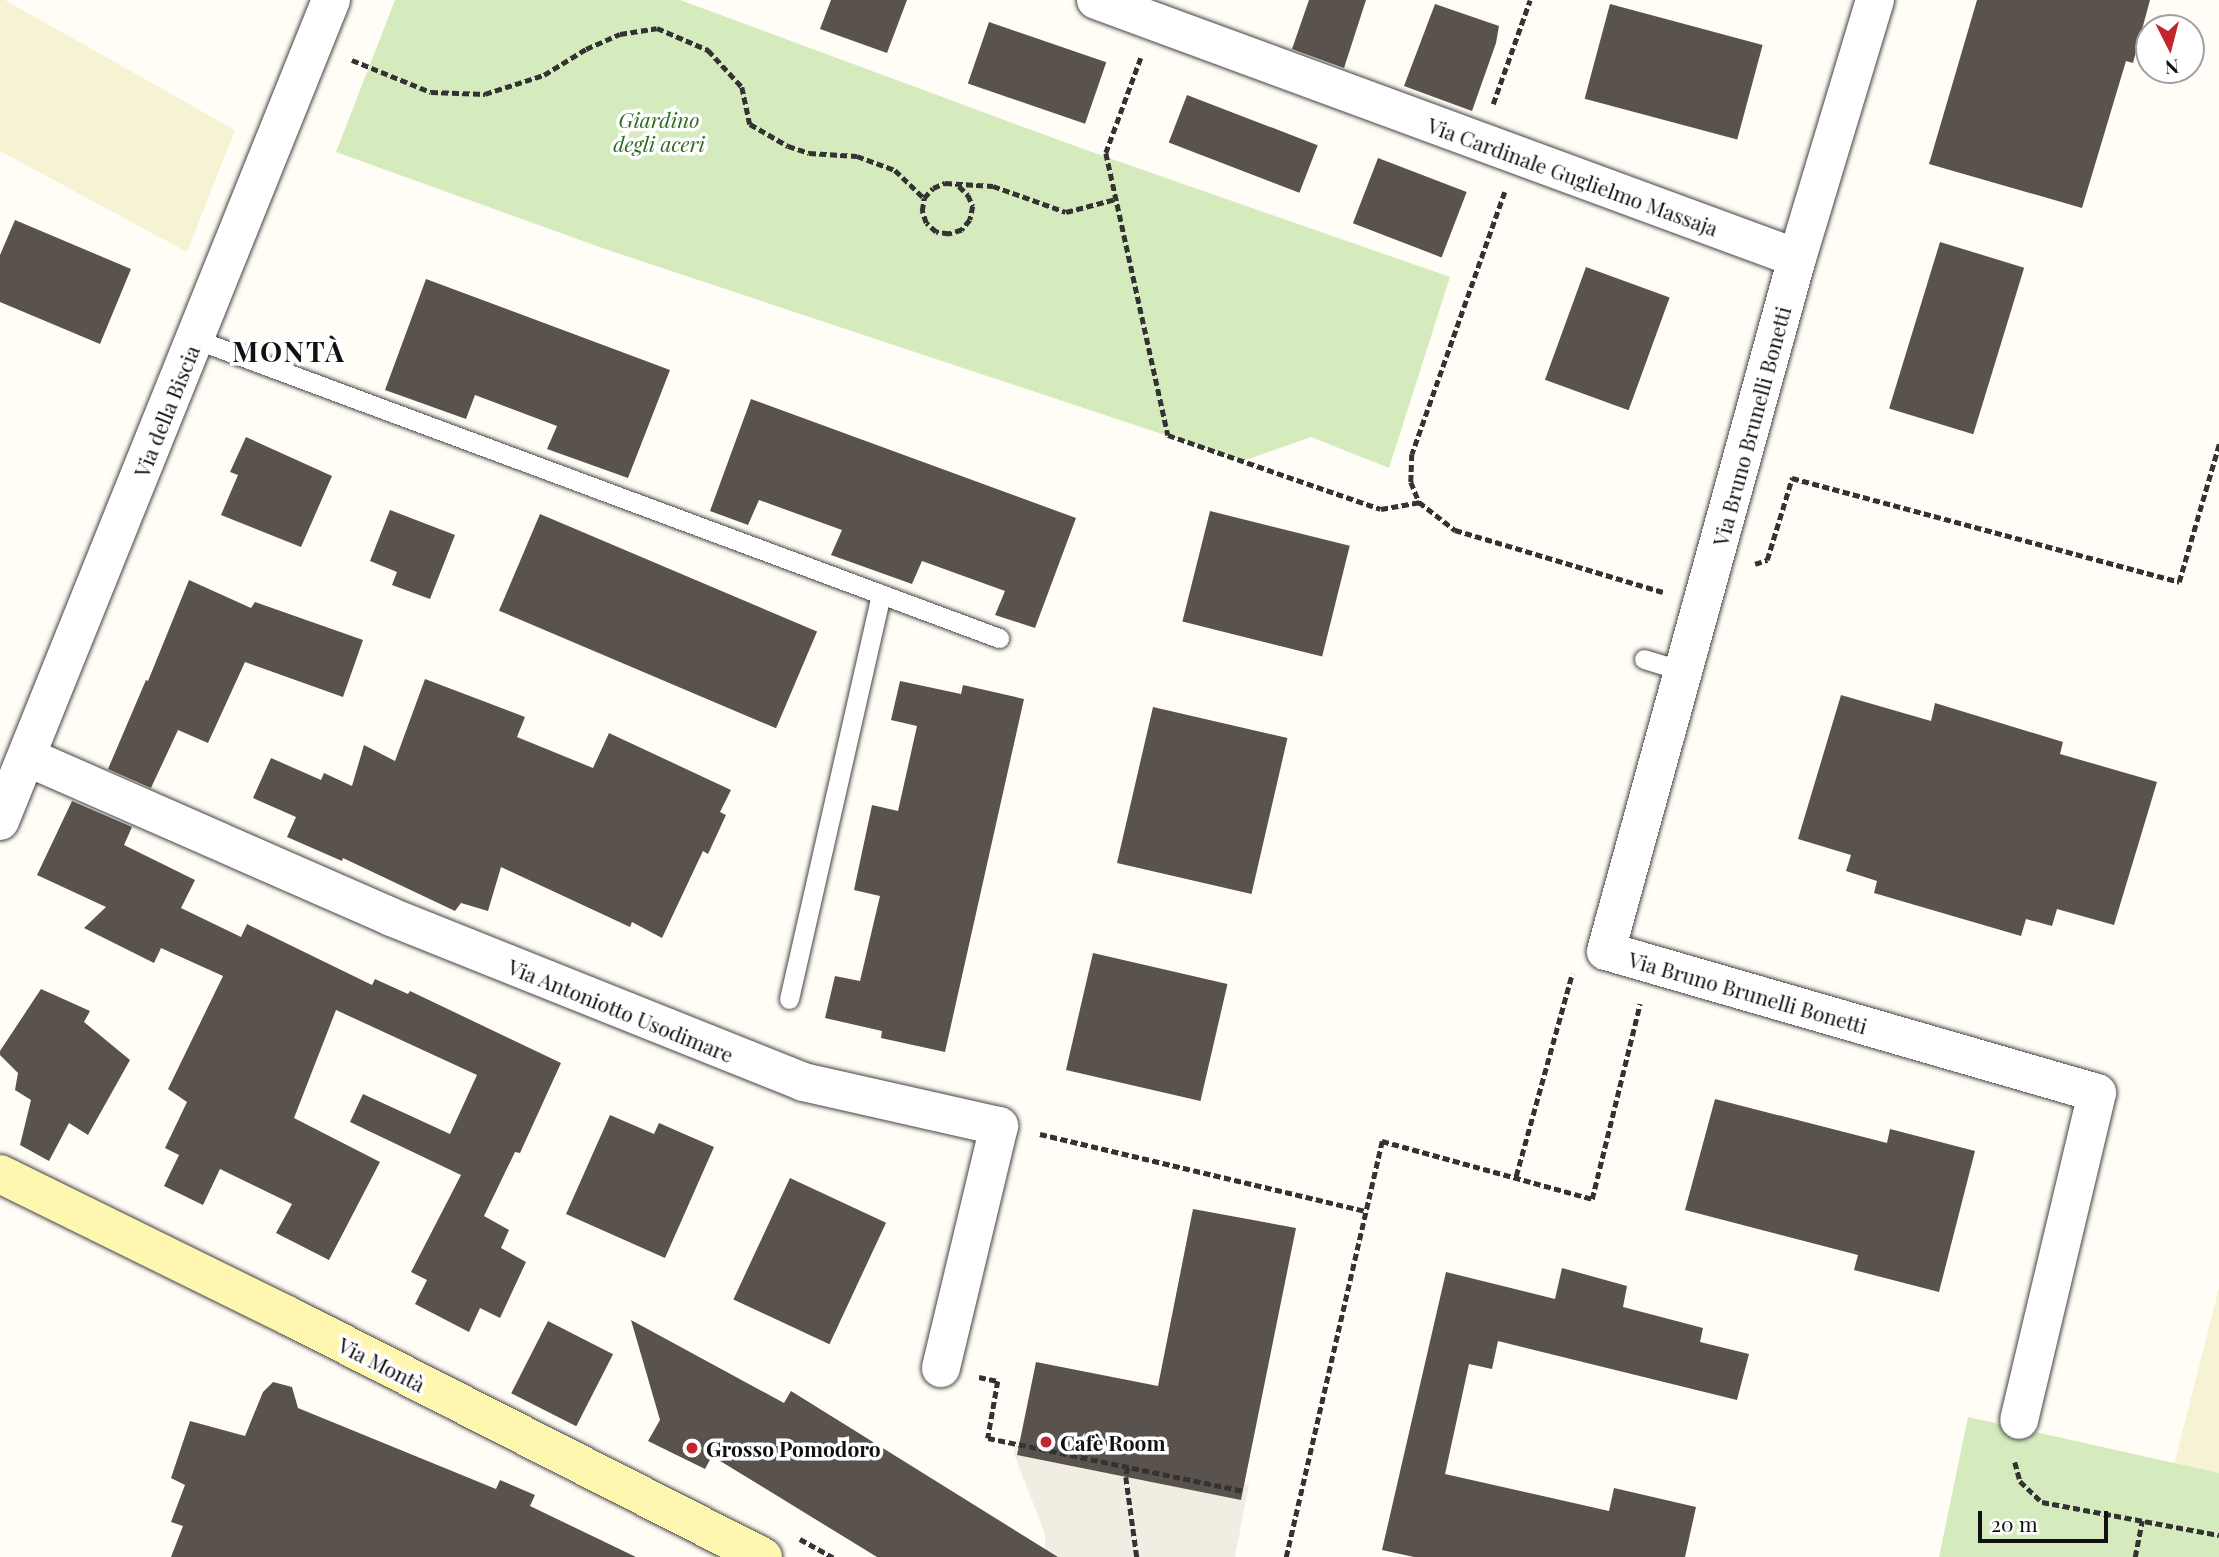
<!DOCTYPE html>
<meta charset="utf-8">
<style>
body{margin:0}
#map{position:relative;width:2219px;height:1557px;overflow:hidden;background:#fffdf5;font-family:"Playfair Display",serif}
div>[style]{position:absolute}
.farmland>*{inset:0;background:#f6f3d4}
.green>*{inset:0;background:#d5ebbd}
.plaza>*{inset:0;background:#f1ede2}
.building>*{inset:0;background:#5a524d;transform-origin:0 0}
.path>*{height:4.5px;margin-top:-2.25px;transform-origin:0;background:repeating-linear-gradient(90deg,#333 0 7px,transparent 0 10.5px)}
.roads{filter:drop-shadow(0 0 2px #444) drop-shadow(0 0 2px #444)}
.service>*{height:19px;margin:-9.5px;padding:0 9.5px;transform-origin:9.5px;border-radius:9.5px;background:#fff}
.minor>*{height:38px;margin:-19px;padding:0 19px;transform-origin:19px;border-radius:19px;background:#fff}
.tertiary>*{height:38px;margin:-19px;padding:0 19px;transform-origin:19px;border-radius:19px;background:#fff}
.secondary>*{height:38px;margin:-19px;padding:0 19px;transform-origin:19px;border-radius:19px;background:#fff6b0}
.dots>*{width:19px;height:19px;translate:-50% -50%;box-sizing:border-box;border:4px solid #fff;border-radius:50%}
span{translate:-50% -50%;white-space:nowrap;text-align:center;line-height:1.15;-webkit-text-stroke:7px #fff;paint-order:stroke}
.park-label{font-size:21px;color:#2f6b1f;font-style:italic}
.street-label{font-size:21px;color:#111}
.poi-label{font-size:21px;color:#111;font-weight:700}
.left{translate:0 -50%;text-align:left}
.district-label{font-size:28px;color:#111;font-weight:700;letter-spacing:2px}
.north{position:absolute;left:2135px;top:14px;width:70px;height:70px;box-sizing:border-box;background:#fff;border:2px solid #a0a0a0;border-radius:50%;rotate:174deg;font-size:19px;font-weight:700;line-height:28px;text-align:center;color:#111}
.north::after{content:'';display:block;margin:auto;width:24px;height:32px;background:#c4262e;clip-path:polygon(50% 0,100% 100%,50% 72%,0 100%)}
.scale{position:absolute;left:1978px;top:1511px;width:130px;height:32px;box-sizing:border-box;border:4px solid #111;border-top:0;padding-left:9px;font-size:21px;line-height:24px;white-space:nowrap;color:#111;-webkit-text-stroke:5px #fff;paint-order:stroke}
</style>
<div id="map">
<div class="farmland">
<div style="clip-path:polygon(0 0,5px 0,235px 130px,187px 252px,0 151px)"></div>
<div style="clip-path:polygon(2219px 1288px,2219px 1473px,2174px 1464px)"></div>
</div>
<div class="green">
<div style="clip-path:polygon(395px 0,680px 0,1086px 150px,1450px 277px,1389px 468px,1311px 437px,1243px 461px,608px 250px,336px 152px)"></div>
<div style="clip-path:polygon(1968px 1417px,2219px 1473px,2219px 1557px,1939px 1557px)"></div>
</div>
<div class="plaza">
<div style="clip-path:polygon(1017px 1439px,1249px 1485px,1235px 1557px,1045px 1557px,1045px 1534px,1014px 1454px)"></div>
</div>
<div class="building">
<div style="clip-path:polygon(831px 0,907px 0,887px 53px,820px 29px)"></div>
<div style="clip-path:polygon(1309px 0,1366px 0,1344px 68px,1292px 49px)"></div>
<div style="clip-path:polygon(1977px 0,2150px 0,2133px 63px,2126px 61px,2082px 208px,1929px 164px)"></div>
<div style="clip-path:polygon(1435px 4px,1499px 26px,1496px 43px,1472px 111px,1404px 86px)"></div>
<div style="left:1610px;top:4px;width:158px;height:98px;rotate:15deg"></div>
<div style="left:989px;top:22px;width:124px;height:65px;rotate:19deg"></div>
<div style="left:1187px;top:95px;width:140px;height:51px;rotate:21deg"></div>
<div style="left:1378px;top:158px;width:95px;height:70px;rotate:21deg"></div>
<div style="clip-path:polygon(15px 220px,131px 269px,100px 344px,0 302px,0 255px)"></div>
<div style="left:1940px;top:242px;width:88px;height:174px;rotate:17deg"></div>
<div style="left:1586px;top:267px;width:89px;height:120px;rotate:20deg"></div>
<div style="clip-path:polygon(426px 279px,670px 370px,628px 478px,547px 449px,557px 426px,475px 395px,466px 419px,385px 390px)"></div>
<div style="clip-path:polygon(751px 399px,1076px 518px,1035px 628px,995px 615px,1005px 591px,922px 561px,912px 584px,831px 555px,842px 530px,759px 500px,748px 525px,710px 511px)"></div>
<div style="clip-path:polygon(246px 437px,332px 476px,301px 547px,221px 515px,238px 475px,230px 472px)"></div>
<div style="clip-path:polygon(390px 510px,455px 535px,430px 599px,392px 585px,397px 572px,370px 561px)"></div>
<div style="left:1210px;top:511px;width:144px;height:114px;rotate:14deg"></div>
<div style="left:540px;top:514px;width:301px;height:105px;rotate:23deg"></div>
<div style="clip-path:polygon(189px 580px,251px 608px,255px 602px,363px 640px,343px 697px,245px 662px,208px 743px,178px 730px,151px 788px,108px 769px,146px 680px,148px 681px)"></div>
<div style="clip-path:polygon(425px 679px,525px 717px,517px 737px,593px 768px,609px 733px,731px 790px,720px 812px,726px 815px,708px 854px,703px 851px,662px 938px,632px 922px,630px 927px,501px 867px,488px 911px,461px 903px,455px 911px,343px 858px,342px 861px,287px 837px,296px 817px,253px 798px,271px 758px,321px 780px,324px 773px,352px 786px,364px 745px,395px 761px)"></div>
<div style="clip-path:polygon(900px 681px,961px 694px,963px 685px,1024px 699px,945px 1052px,881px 1038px,882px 1031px,825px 1018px,835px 976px,860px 981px,880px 896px,854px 890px,872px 805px,898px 811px,917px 726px,891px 720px)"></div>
<div style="clip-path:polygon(1841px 695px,1931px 721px,1935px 703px,2063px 742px,2060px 754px,2157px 782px,2114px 925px,2057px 909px,2052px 926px,2026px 919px,2021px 936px,1874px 893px,1877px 881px,1846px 871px,1851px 855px,1798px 839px)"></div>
<div style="left:1153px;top:707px;width:138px;height:160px;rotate:13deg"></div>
<div style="clip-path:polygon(72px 801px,132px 827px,124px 845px,195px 880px,181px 908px,241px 937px,247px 924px,372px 985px,375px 979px,408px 994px,410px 991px,561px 1063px,520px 1153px,515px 1152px,484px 1216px,509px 1230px,501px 1248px,526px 1262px,500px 1318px,480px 1308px,469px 1332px,415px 1304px,427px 1280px,411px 1272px,461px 1175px,350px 1122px,363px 1094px,450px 1134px,477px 1075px,336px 1010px,294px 1118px,380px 1162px,329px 1260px,276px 1233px,292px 1204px,220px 1169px,203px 1205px,164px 1186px,179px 1155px,165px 1148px,187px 1102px,168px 1089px,223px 976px,161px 948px,154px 963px,84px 928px,106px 907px,37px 875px)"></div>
<div style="left:1093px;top:953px;width:138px;height:120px;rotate:13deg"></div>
<div style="clip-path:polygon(41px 989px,90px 1011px,84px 1022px,130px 1060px,88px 1135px,69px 1123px,49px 1161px,20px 1145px,31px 1100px,15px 1090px,18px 1073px,0 1055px,0 1051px)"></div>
<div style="clip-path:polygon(1715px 1099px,1887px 1143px,1890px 1129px,1975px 1151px,1939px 1292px,1854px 1270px,1858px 1255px,1685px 1210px)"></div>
<div style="clip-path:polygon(610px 1115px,654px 1134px,659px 1123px,714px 1147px,665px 1258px,566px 1214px)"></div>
<div style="left:790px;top:1178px;width:106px;height:134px;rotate:25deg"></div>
<div style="clip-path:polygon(1193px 1209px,1296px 1228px,1241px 1500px,1017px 1455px,1036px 1362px,1158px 1386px)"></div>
<div style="clip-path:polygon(1562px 1268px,1627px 1286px,1623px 1307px,1703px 1328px,1700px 1342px,1749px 1354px,1737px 1400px,1498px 1341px,1492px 1369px,1469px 1364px,1445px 1474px,1609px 1511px,1614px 1488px,1696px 1507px,1685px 1557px,1414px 1557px,1382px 1550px,1446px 1272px,1555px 1299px)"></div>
<div style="clip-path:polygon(631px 1320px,784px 1403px,791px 1391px,1058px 1557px,877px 1557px,712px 1456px,705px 1469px,648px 1441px,660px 1420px)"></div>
<div style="left:548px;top:1321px;width:73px;height:81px;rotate:27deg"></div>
<div style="clip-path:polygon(273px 1382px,292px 1387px,298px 1408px,496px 1489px,500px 1480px,535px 1495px,530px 1506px,636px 1557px,171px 1557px,183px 1526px,171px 1522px,185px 1485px,171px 1478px,190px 1421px,245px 1436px,263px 1392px)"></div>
</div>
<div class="path">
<div style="left:1141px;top:58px;width:101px;rotate:110.2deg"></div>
<div style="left:1106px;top:153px;width:289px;rotate:77.6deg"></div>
<div style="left:1168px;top:435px;width:225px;rotate:19.2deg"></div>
<div style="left:1381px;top:509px;width:39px;rotate:-10deg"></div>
<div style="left:352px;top:60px;width:85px;rotate:22.1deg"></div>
<div style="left:431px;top:92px;width:54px;rotate:2.1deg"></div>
<div style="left:485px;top:94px;width:62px;rotate:-17.9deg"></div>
<div style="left:544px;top:75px;width:49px;rotate:-31.8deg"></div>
<div style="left:586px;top:49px;width:37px;rotate:-24deg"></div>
<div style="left:620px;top:34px;width:37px;rotate:-9deg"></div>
<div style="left:657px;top:28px;width:56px;rotate:23.3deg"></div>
<div style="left:708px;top:50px;width:50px;rotate:47.4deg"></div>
<div style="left:742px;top:87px;width:38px;rotate:78deg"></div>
<div style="left:750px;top:124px;width:44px;rotate:30.1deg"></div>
<div style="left:788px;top:146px;width:22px;rotate:18deg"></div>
<div style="left:809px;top:153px;width:48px;rotate:3.6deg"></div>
<div style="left:857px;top:156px;width:40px;rotate:20.2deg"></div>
<div style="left:895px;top:170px;width:40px;rotate:44deg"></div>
<div style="left:1493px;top:104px;width:110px;rotate:-70.4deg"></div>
<div style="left:959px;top:186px;width:13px;rotate:45deg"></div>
<div style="left:968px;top:195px;width:12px;rotate:66deg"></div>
<div style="left:973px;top:206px;width:14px;rotate:102deg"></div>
<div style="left:970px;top:220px;width:13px;rotate:129deg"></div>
<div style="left:962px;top:230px;width:14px;rotate:163deg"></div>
<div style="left:949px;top:234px;width:13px;rotate:-171deg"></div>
<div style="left:936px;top:232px;width:13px;rotate:-138deg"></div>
<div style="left:926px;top:223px;width:13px;rotate:-108deg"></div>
<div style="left:922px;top:211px;width:13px;rotate:-81deg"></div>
<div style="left:924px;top:198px;width:13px;rotate:-48deg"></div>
<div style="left:933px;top:188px;width:13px;rotate:-23deg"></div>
<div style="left:945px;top:183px;width:48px;rotate:3.6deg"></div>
<div style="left:993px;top:186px;width:77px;rotate:19.6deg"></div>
<div style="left:1066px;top:212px;width:52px;rotate:-14.6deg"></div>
<div style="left:1505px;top:192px;width:278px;rotate:109.5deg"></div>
<div style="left:1412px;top:454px;width:28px;rotate:92deg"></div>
<div style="left:1411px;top:482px;width:22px;rotate:68deg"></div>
<div style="left:1419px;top:502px;width:46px;rotate:37.9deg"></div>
<div style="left:1455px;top:530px;width:217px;rotate:16.6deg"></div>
<div style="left:1755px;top:564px;width:13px;rotate:-18deg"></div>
<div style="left:1767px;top:560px;width:86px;rotate:-73deg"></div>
<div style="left:1792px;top:478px;width:401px;rotate:15deg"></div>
<div style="left:2179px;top:582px;width:144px;rotate:-73.8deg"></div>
<div style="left:1040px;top:1134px;width:335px;rotate:13.3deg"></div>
<div style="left:1516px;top:1176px;width:210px;rotate:-74.5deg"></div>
<div style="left:979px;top:1377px;width:19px;rotate:12deg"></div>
<div style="left:998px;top:1381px;width:58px;rotate:100deg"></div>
<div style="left:988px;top:1438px;width:260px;rotate:11.7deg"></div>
<div style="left:2015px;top:1462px;width:20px;rotate:75deg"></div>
<div style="left:2020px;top:1481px;width:30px;rotate:44deg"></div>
<div style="left:2042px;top:1502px;width:180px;rotate:10.6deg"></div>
<div style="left:1128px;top:1467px;width:10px;rotate:101deg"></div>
<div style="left:1126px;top:1477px;width:81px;rotate:82.2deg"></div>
<div style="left:800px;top:1539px;width:38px;rotate:29deg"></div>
<div style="left:1286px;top:1557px;width:427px;rotate:-77deg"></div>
<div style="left:1382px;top:1141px;width:218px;rotate:15.4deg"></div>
<div style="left:1592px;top:1199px;width:201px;rotate:-76.2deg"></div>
<div style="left:2135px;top:1557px;width:37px;rotate:-79deg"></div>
</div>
<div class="roads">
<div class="service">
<div style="left:195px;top:339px;width:858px;rotate:20.4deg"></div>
<div style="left:1644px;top:659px;width:41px;rotate:17.1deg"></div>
<div style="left:789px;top:999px;width:414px;rotate:-77.2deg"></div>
</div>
<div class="minor">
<div style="left:1096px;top:0;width:747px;rotate:20.21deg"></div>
<div style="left:1875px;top:0;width:270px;rotate:106.8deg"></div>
<div style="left:1797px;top:258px;width:719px;rotate:105.41deg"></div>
<div style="left:1606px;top:951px;width:511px;rotate:16.13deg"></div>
<div style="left:2097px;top:1093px;width:336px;rotate:103.4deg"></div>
<div style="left:27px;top:757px;width:398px;rotate:23.7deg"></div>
<div style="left:391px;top:917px;width:444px;rotate:21.8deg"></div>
<div style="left:803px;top:1082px;width:201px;rotate:12.7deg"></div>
<div style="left:999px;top:1126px;width:249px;rotate:103.5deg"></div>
</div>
<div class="tertiary">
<div style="left:0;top:821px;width:885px;rotate:-68.04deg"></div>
</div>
<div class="secondary">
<div style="left:0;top:1174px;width:320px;rotate:26.2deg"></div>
<div style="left:287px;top:1315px;width:534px;rotate:26.95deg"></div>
</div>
</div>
<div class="dots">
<div style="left:1046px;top:1442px;background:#c4262e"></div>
<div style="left:692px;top:1448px;background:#c4262e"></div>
</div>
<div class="park-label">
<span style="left:659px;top:131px">Giardino<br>degli aceri</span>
</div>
<div class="street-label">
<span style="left:1573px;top:176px;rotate:20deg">Via Cardinale Guglielmo Massaja</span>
<span style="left:166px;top:411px;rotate:-68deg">Via della Biscia</span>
<span style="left:1751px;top:426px;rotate:-75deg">Via Bruno Brunelli Bonetti</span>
<span style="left:1748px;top:992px;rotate:16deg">Via Bruno Brunelli Bonetti</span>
<span style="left:621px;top:1010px;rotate:22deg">Via Antoniotto Usodimare</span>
<span style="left:382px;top:1364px;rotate:27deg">Via Montà</span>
</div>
<div class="poi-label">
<span class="left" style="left:1060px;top:1442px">Cafè Room</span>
<span class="left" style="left:706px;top:1448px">Grosso Pomodoro</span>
</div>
<div class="district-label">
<span style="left:289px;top:351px">MONTÀ</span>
</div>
<div class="north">N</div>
<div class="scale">20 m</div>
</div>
